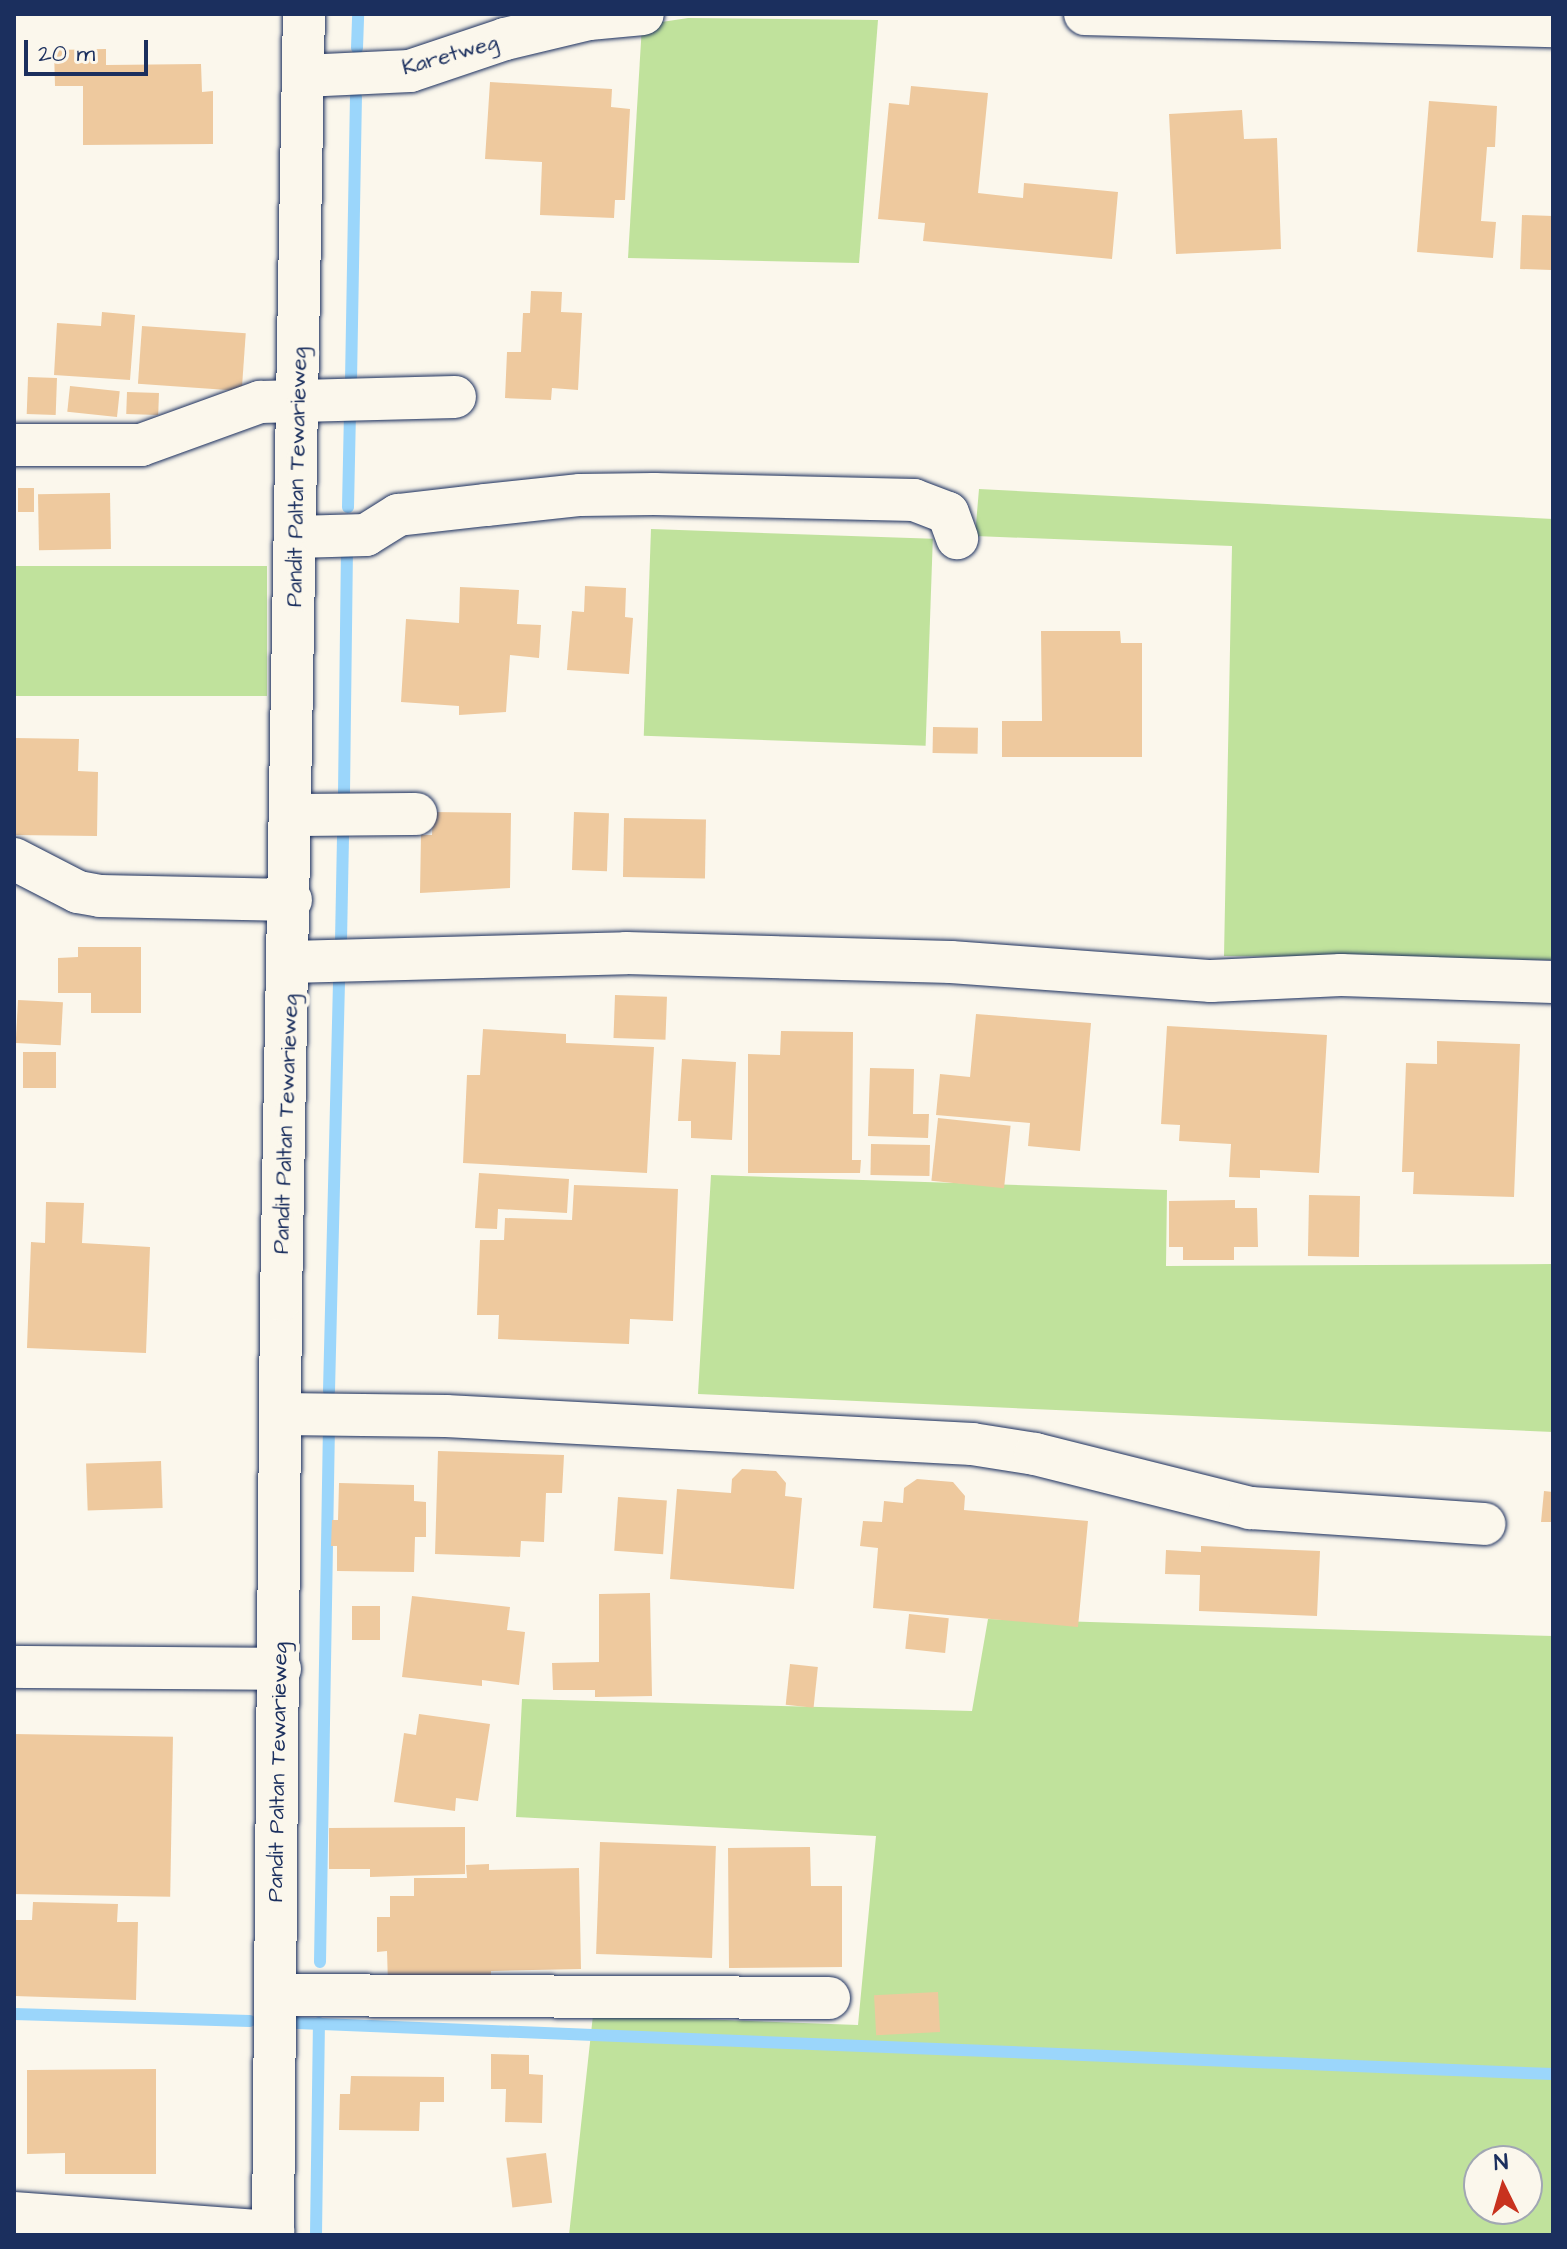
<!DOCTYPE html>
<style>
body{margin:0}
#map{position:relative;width:1567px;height:2249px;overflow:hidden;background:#fbf7ec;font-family:"Architects Daughter",sans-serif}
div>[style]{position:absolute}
.green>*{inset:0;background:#c0e29c;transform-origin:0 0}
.stream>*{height:12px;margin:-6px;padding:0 6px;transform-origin:6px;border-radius:6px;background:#9bd6fb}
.building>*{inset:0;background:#eec99e;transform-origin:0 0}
.roads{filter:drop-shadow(0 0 2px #1b2f5e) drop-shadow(0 0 2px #1b2f5e)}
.minor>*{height:42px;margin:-21px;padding:0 21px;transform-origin:21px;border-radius:21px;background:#fbf7ec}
span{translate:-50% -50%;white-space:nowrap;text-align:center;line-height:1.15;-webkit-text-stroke:8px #fbf7ec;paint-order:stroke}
.street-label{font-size:22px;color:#1b2f5e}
.frame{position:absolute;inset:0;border:16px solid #1b2f5e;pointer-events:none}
.north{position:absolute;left:1463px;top:2145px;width:80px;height:80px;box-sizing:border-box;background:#fbf7ec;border:2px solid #a1a7b3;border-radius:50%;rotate:355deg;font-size:22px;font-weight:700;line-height:32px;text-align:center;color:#1b2f5e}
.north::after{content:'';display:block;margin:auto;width:28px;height:36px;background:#c8321e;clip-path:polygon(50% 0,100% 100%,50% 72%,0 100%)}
.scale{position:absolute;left:24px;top:40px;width:124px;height:36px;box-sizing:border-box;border:4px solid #1b2f5e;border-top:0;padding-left:10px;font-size:24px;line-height:28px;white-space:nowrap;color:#1b2f5e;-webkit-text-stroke:6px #fbf7ec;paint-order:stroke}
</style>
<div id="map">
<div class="green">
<div style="clip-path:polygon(688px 18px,878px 20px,859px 263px,628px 258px,642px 25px)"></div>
<div style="clip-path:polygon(979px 489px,1553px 519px,1553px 960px,1224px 956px,1232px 546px,975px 536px)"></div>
<div style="left:651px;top:529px;width:282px;height:207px;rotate:2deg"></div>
<div style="left:14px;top:566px;width:253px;height:130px"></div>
<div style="clip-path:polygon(711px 1175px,1167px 1190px,1166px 1266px,1553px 1264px,1553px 1432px,698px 1394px)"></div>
<div style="clip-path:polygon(evenodd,988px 1619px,1553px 1636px,1553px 2235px,569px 2235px,593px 2015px,858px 2025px,876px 1836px,516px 1817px,522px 1699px,972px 1711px,988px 1619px,1479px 2161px,1527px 2161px,1527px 2209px,1479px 2209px,1479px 2161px)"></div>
</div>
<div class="stream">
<div style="left:357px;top:48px;width:34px;rotate:-88deg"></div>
<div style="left:351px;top:381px;width:284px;rotate:-89deg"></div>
<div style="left:348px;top:507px;width:99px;rotate:-88.8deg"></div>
<div style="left:344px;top:793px;width:237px;rotate:-89.3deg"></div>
<div style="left:341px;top:941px;width:105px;rotate:-88.9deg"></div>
<div style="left:329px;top:1391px;width:412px;rotate:-88.6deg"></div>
<div style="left:320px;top:1962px;width:538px;rotate:-89.04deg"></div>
<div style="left:14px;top:2014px;width:236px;rotate:1.7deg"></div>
<div style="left:297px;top:2023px;width:1257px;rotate:2.33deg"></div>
<div style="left:316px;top:2235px;width:212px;rotate:-89.2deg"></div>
</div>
<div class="building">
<div style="clip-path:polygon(106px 49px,106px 65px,201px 64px,202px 92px,213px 91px,213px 144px,83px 145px,83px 86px,55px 86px,54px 50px)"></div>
<div style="clip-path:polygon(490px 82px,612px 89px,611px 107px,630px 109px,625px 200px,615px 200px,614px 218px,540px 215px,542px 162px,485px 159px)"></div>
<div style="clip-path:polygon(911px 86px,988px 93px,978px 193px,1023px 198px,1024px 183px,1118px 192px,1112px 259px,923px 241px,925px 223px,878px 219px,889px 103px,909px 105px)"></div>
<div style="clip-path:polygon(1429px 101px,1497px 106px,1495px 147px,1487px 147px,1481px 221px,1496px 222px,1493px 258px,1417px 252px)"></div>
<div style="clip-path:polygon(1242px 110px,1244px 139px,1277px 138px,1281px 249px,1176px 254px,1169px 114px)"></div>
<div style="left:1522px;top:215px;width:31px;height:54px;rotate:2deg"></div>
<div style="clip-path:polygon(531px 291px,562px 292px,561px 312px,582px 313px,578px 390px,552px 388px,551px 400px,505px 398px,507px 352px,521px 352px,523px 313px,530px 313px)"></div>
<div style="clip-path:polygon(102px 312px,135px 315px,130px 380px,54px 375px,57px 323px,101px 326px)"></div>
<div style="left:142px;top:326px;width:104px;height:58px;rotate:4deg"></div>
<div style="left:28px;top:377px;width:29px;height:37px;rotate:2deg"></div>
<div style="left:70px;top:386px;width:50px;height:26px;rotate:6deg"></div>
<div style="left:127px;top:392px;width:32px;height:22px;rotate:2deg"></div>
<div style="left:18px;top:488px;width:16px;height:24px"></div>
<div style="left:110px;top:493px;width:56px;height:72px;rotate:89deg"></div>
<div style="clip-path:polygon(585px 586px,626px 588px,625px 617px,633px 618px,629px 674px,567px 670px,572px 611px,584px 612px)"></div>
<div style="clip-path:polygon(460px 587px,519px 590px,517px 624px,541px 625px,539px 658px,510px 655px,506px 712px,459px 715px,459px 706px,401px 702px,406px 619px,459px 623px)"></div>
<div style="clip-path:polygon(1041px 631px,1120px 631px,1121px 643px,1142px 643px,1142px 757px,1002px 757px,1002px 721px,1042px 721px)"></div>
<div style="left:933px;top:727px;width:45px;height:26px;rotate:1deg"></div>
<div style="clip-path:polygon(14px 738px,79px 739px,78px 771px,98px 772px,97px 836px,14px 835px)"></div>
<div style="clip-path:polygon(433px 812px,511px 813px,510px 888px,420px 893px,421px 835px,432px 835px)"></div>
<div style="left:574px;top:812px;width:35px;height:58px;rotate:2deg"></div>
<div style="left:624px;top:818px;width:82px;height:59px;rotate:1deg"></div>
<div style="clip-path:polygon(78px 947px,141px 947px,141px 1013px,91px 1013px,91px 993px,58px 993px,58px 958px,78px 957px)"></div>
<div style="left:615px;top:995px;width:52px;height:43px;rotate:2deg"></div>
<div style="left:18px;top:1000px;width:45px;height:43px;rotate:3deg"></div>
<div style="clip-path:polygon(976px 1014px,1091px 1023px,1080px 1151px,1028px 1146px,1030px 1123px,936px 1115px,940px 1074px,970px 1077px)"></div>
<div style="clip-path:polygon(1167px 1026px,1327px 1035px,1319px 1173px,1260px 1170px,1260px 1178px,1229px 1177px,1231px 1144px,1179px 1141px,1180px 1125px,1161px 1124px)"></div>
<div style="clip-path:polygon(483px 1029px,566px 1034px,566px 1043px,654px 1047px,647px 1173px,463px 1163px,467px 1075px,480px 1075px)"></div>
<div style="clip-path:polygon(781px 1031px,853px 1032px,852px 1160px,861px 1160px,860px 1173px,748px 1173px,748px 1054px,780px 1055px)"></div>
<div style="clip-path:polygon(1437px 1041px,1520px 1044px,1514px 1197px,1413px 1194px,1414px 1172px,1402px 1172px,1406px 1063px,1437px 1064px)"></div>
<div style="left:23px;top:1052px;width:33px;height:36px"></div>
<div style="clip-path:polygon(682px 1059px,736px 1062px,732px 1140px,691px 1138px,691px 1121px,678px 1121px)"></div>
<div style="clip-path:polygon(870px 1068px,914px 1069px,913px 1114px,929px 1114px,928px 1138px,868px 1136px)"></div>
<div style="left:938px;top:1118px;width:73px;height:63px;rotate:6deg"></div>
<div style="left:871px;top:1144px;width:59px;height:31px;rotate:1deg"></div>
<div style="clip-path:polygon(479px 1173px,569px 1179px,567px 1213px,498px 1209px,497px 1229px,475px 1228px)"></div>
<div style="clip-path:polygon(574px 1185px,678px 1189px,673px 1321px,630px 1319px,629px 1344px,498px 1339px,499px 1315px,477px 1315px,480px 1240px,504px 1240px,505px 1218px,572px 1220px)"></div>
<div style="left:1309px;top:1195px;width:51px;height:61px;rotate:1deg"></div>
<div style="clip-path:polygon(1235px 1200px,1235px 1208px,1257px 1208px,1258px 1247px,1234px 1247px,1234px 1260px,1183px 1260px,1183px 1247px,1169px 1247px,1169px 1201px)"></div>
<div style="clip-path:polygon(46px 1202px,84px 1203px,82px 1243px,150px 1247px,146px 1353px,27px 1348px,31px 1242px,45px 1243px)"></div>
<div style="clip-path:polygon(438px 1451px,564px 1455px,562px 1493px,546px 1493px,544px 1542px,521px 1541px,520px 1557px,435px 1554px)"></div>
<div style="left:161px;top:1461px;width:47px;height:75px;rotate:88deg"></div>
<div style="clip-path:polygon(742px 1469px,776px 1471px,786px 1483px,785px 1496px,802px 1498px,794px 1589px,670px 1579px,677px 1489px,731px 1493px,732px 1479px)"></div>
<div style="clip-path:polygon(917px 1479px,953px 1482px,965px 1496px,964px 1510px,1088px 1521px,1078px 1627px,873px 1608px,878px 1548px,860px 1546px,863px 1521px,882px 1522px,884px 1501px,903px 1503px,904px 1488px)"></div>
<div style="clip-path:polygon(339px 1483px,414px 1485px,414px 1501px,426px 1502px,426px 1537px,415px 1537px,414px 1572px,337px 1571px,337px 1546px,331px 1546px,332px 1520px,338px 1520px)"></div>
<div style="clip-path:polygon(1544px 1491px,1553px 1492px,1553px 1522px,1541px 1522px)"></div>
<div style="left:618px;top:1497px;width:49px;height:54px;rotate:4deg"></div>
<div style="clip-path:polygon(1201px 1546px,1320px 1551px,1317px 1616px,1199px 1611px,1200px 1575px,1165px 1574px,1166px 1550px,1201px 1552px)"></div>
<div style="clip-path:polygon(650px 1593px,652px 1696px,595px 1697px,595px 1690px,553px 1690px,552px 1663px,599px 1662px,599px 1594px)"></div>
<div style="clip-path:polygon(412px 1596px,510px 1607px,507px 1630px,525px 1632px,519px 1685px,482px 1680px,482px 1686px,402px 1677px)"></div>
<div style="left:352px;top:1606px;width:28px;height:34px"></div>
<div style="left:909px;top:1614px;width:40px;height:35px;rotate:6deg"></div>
<div style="left:790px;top:1664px;width:28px;height:41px;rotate:6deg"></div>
<div style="clip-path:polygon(419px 1714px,490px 1724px,478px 1801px,456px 1798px,455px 1811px,394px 1802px,404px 1733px,416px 1735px)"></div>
<div style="left:14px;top:1734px;width:159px;height:160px;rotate:1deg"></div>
<div style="clip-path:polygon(465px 1827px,465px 1874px,370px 1877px,370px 1869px,329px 1869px,329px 1828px)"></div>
<div style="left:600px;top:1842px;width:116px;height:112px;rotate:2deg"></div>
<div style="clip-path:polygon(810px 1847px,811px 1886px,842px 1886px,842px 1967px,729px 1968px,728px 1848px)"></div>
<div style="clip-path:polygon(489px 1864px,489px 1870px,579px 1868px,581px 1969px,491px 1971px,491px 1982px,388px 1984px,387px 1951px,377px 1952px,377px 1917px,390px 1917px,390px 1896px,414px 1896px,414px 1878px,467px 1878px,466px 1865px)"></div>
<div style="clip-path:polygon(33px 1902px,118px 1904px,117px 1922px,138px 1922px,136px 2000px,14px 1996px,14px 1920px,32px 1920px)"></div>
<div style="left:938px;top:1992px;width:40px;height:64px;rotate:87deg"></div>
<div style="clip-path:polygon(491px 2054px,529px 2055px,529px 2074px,543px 2075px,542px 2123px,505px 2122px,506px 2089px,491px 2089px)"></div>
<div style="clip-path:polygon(156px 2069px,156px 2174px,65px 2174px,65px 2153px,27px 2154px,27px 2070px)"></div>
<div style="clip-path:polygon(351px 2076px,444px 2077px,444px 2102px,420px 2102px,419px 2131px,339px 2130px,340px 2094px,350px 2094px)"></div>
<div style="left:546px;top:2153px;width:50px;height:40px;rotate:83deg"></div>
</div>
<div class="roads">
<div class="minor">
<div style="left:1085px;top:14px;width:468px;rotate:1.5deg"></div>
<div style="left:303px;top:76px;width:107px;rotate:-2.7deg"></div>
<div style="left:410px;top:71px;width:100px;rotate:-18.6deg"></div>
<div style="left:505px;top:39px;width:86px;rotate:-13.4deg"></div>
<div style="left:589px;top:19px;width:54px;rotate:-5.3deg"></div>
<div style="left:14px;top:445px;width:127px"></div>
<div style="left:141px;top:445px;width:127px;rotate:-19.9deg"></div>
<div style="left:260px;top:402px;width:195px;rotate:-1.5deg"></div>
<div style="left:296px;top:537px;width:70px;rotate:-1.6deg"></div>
<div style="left:366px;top:535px;width:38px;rotate:-32deg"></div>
<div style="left:398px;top:515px;width:89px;rotate:-6.5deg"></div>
<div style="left:486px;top:505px;width:95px;rotate:-6.1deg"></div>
<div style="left:580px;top:495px;width:74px;rotate:-0.8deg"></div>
<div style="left:654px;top:494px;width:260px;rotate:1.3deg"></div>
<div style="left:914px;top:500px;width:36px;rotate:21deg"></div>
<div style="left:948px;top:513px;width:27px;rotate:70deg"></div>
<div style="left:293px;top:815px;width:123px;rotate:-0.5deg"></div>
<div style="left:14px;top:859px;width:72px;rotate:27.3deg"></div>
<div style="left:78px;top:892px;width:22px;rotate:10deg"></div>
<div style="left:100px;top:896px;width:191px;rotate:1.2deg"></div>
<div style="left:290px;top:962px;width:336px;rotate:-1.5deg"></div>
<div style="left:626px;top:953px;width:325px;rotate:1.6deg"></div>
<div style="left:951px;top:962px;width:261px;rotate:4.2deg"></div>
<div style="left:1211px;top:981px;width:130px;rotate:-2.6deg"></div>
<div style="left:1341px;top:975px;width:212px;rotate:1.9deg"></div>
<div style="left:280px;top:1414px;width:166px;rotate:0.7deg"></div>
<div style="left:446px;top:1416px;width:527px;rotate:3.05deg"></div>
<div style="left:972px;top:1444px;width:64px;rotate:9deg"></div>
<div style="left:1035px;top:1454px;width:222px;rotate:14.1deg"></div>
<div style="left:1250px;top:1508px;width:235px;rotate:3.9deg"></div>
<div style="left:14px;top:1667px;width:266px;rotate:0.4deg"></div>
<div style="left:275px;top:1995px;width:554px;rotate:0.31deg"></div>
<div style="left:14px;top:2213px;width:260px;rotate:4.2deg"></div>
<div style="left:273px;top:2235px;width:935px;rotate:-89.51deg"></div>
<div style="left:281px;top:1300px;width:1286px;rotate:-88.98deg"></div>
</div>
</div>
<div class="street-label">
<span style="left:450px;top:55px;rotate:-16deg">Karetweg</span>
<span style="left:297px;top:477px;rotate:-89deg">Pandit Paltan Tewarieweg</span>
<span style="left:286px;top:1124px;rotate:-88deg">Pandit Paltan Tewarieweg</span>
<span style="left:278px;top:1772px;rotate:-89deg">Pandit Paltan Tewarieweg</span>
</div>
<div class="frame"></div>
<div class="north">N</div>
<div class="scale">20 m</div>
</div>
